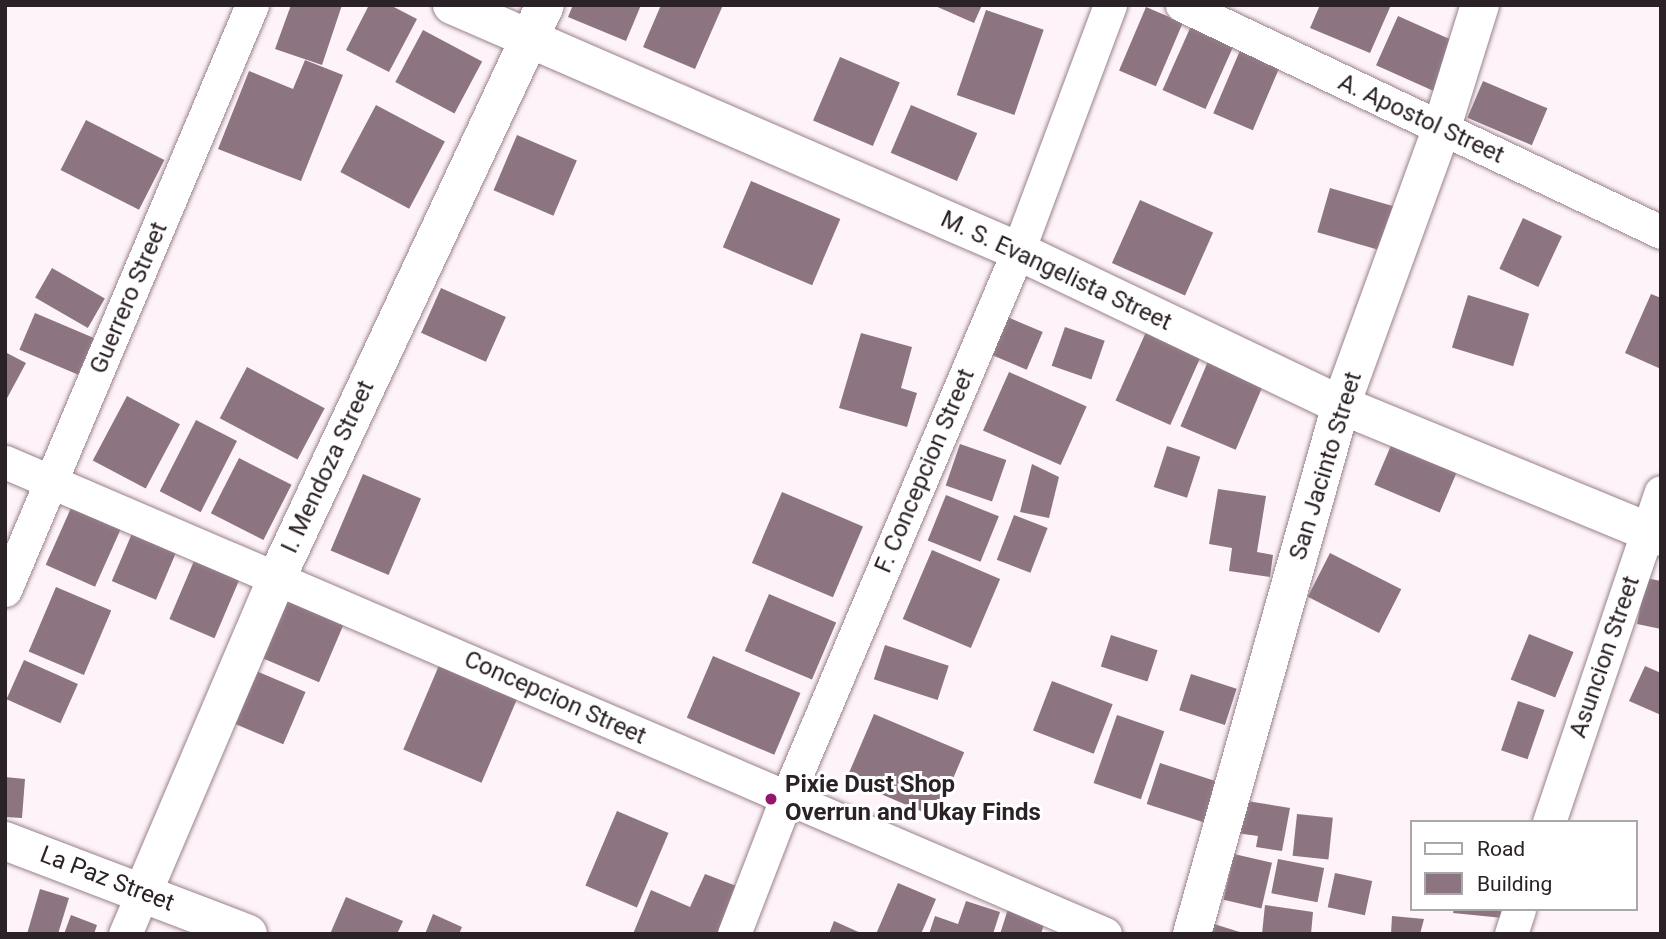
<!DOCTYPE html>
<style>
body{margin:0}
#map{position:relative;width:1666px;height:939px;overflow:hidden;background:#fdf3f8;font-family:Roboto,sans-serif}
div>[style]{position:absolute}
.building>*{inset:0;background:#8c7581;transform-origin:0 0}
.roads{filter:drop-shadow(0 0 2px #99818d) drop-shadow(0 0 2px #99818d)}
.street>*{height:33px;margin:-16.5px;padding:0 16.5px;transform-origin:16.5px;border-radius:16.5px;background:#fff}
.secondary>*{height:38px;margin:-19px;padding:0 19px;transform-origin:19px;border-radius:19px;background:#fff}
.dots>*{width:19px;height:19px;translate:-50% -50%;box-sizing:border-box;border:4px solid #fff;border-radius:50%}
span{translate:-50% -50%;white-space:nowrap;text-align:center;line-height:1.15;-webkit-text-stroke:6px #fff;paint-order:stroke}
.street-label{font-size:24px;color:#2b2227}
.poi-label{font-size:24px;color:#2b2227;font-weight:700}
.left{translate:0 -50%;text-align:left}
.frame{position:absolute;inset:0;border:7px solid #2b2227;pointer-events:none}
.legend{position:absolute;left:1410px;top:820px;width:228px;height:91px;box-sizing:border-box;background:#fff;border:2px solid #aaa7a9;margin:0;padding:9px 12px;list-style:none;font-size:21px;color:#2b2227}
.legend li{display:flex;align-items:center;gap:14px;height:35px}
.legend b{width:35px;border:2px solid #aaa7a9}
</style>
<div id="map">
<div class="building">
<div style="clip-path:polygon(291px 5px,342px 5px,322px 65px,275px 49px)"></div>
<div style="clip-path:polygon(369px 5px,390px 5px,417px 19px,389px 72px,346px 50px)"></div>
<div style="clip-path:polygon(573px 5px,641px 5px,626px 41px,568px 17px)"></div>
<div style="clip-path:polygon(661px 5px,723px 5px,695px 69px,643px 47px)"></div>
<div style="clip-path:polygon(933px 5px,982px 5px,974px 23px)"></div>
<div style="clip-path:polygon(1320px 5px,1391px 5px,1370px 53px,1310px 28px)"></div>
<div style="left:1146px;top:7px;width:40px;height:69px;rotate:23deg"></div>
<div style="left:986px;top:10px;width:61px;height:90px;rotate:19deg"></div>
<div style="left:1398px;top:16px;width:68px;height:54px;rotate:24deg"></div>
<div style="left:1191px;top:26px;width:47px;height:70px;rotate:24deg"></div>
<div style="left:423px;top:30px;width:67px;height:59px;rotate:28deg"></div>
<div style="left:1241px;top:48px;width:43px;height:71px;rotate:23deg"></div>
<div style="left:840px;top:57px;width:65px;height:69px;rotate:23deg"></div>
<div style="clip-path:polygon(305px 60px,343px 75px,301px 181px,218px 149px,249px 71px,293px 89px)"></div>
<div style="left:1483px;top:81px;width:70px;height:40px;rotate:23deg"></div>
<div style="left:376px;top:105px;width:78px;height:76px;rotate:28deg"></div>
<div style="left:911px;top:105px;width:72px;height:52px;rotate:23deg"></div>
<div style="left:86px;top:120px;width:88px;height:56px;rotate:27deg"></div>
<div style="left:517px;top:135px;width:65px;height:60px;rotate:23deg"></div>
<div style="left:751px;top:181px;width:97px;height:72px;rotate:23deg"></div>
<div style="left:1330px;top:188px;width:68px;height:46px;rotate:16deg"></div>
<div style="left:1140px;top:200px;width:80px;height:69px;rotate:24deg"></div>
<div style="left:1523px;top:218px;width:43px;height:56px;rotate:25deg"></div>
<div style="left:52px;top:268px;width:61px;height:34px;rotate:30deg"></div>
<div style="left:441px;top:288px;width:71px;height:49px;rotate:24deg"></div>
<div style="clip-path:polygon(1651px 294px,1661px 298px,1661px 369px,1625px 353px)"></div>
<div style="left:1468px;top:295px;width:64px;height:55px;rotate:17deg"></div>
<div style="left:35px;top:313px;width:64px;height:40px;rotate:23deg"></div>
<div style="left:1005px;top:316px;width:41px;height:41px;rotate:23deg"></div>
<div style="left:1065px;top:327px;width:42px;height:41px;rotate:19deg"></div>
<div style="left:1146px;top:332px;width:60px;height:75px;rotate:24deg"></div>
<div style="clip-path:polygon(861px 333px,912px 347px,901px 388px,917px 393px,907px 427px,839px 408px)"></div>
<div style="clip-path:polygon(5px 352px,26px 363px,5px 402px)"></div>
<div style="left:1209px;top:359px;width:60px;height:73px;rotate:23deg"></div>
<div style="left:247px;top:367px;width:88px;height:58px;rotate:28deg"></div>
<div style="left:1009px;top:372px;width:85px;height:64px;rotate:24deg"></div>
<div style="left:127px;top:396px;width:60px;height:73px;rotate:28deg"></div>
<div style="left:196px;top:420px;width:46px;height:80px;rotate:27deg"></div>
<div style="left:1395px;top:436px;width:71px;height:53px;rotate:23deg"></div>
<div style="left:960px;top:444px;width:49px;height:44px;rotate:19deg"></div>
<div style="left:1167px;top:446px;width:35px;height:43px;rotate:18deg"></div>
<div style="left:239px;top:458px;width:59px;height:62px;rotate:27deg"></div>
<div style="clip-path:polygon(1032px 464px,1059px 477px,1049px 518px,1020px 512px)"></div>
<div style="left:363px;top:474px;width:63px;height:83px;rotate:23deg"></div>
<div style="clip-path:polygon(1218px 489px,1266px 496px,1257px 552px,1273px 555px,1270px 577px,1229px 571px,1232px 548px,1209px 544px)"></div>
<div style="left:782px;top:492px;width:88px;height:77px;rotate:23deg"></div>
<div style="left:946px;top:495px;width:57px;height:49px;rotate:22deg"></div>
<div style="left:75px;top:499px;width:54px;height:72px;rotate:24deg"></div>
<div style="left:1014px;top:515px;width:36px;height:48px;rotate:21deg"></div>
<div style="left:136px;top:524px;width:48px;height:62px;rotate:23deg"></div>
<div style="left:932px;top:550px;width:74px;height:75px;rotate:23deg"></div>
<div style="left:1330px;top:553px;width:80px;height:49px;rotate:27deg"></div>
<div style="left:194px;top:561px;width:49px;height:63px;rotate:23deg"></div>
<div style="clip-path:polygon(1646px 578px,1661px 581px,1661px 629px,1637px 624px)"></div>
<div style="left:56px;top:587px;width:60px;height:70px;rotate:23deg"></div>
<div style="left:769px;top:594px;width:73px;height:62px;rotate:23deg"></div>
<div style="left:282px;top:598px;width:67px;height:63px;rotate:23deg"></div>
<div style="left:1529px;top:634px;width:48px;height:49px;rotate:22deg"></div>
<div style="left:1111px;top:635px;width:49px;height:33px;rotate:18deg"></div>
<div style="left:885px;top:645px;width:67px;height:36px;rotate:18deg"></div>
<div style="left:713px;top:656px;width:95px;height:67px;rotate:23deg"></div>
<div style="left:24px;top:660px;width:59px;height:43px;rotate:24deg"></div>
<div style="left:440px;top:663px;width:85px;height:94px;rotate:23deg"></div>
<div style="clip-path:polygon(1645px 666px,1661px 673px,1661px 715px,1629px 701px)"></div>
<div style="left:254px;top:670px;width:56px;height:57px;rotate:23deg"></div>
<div style="left:1191px;top:674px;width:48px;height:38px;rotate:18deg"></div>
<div style="left:1052px;top:681px;width:65px;height:53px;rotate:21deg"></div>
<div style="left:1518px;top:701px;width:28px;height:52px;rotate:19deg"></div>
<div style="left:874px;top:714px;width:98px;height:71px;rotate:23deg"></div>
<div style="left:1117px;top:715px;width:50px;height:72px;rotate:19deg"></div>
<div style="left:1160px;top:763px;width:63px;height:43px;rotate:18deg"></div>
<div style="clip-path:polygon(5px 777px,25px 779px,22px 818px,5px 817px)"></div>
<div style="clip-path:polygon(1241px 800px,1290px 808px,1282px 851px,1256px 847px,1258px 836px,1236px 833px)"></div>
<div style="left:617px;top:811px;width:56px;height:81px;rotate:23deg"></div>
<div style="left:1297px;top:814px;width:36px;height:42px;rotate:6deg"></div>
<div style="left:1234px;top:854px;width:39px;height:47px;rotate:13deg"></div>
<div style="left:1278px;top:859px;width:47px;height:35px;rotate:11deg"></div>
<div style="left:1335px;top:873px;width:38px;height:35px;rotate:12deg"></div>
<div style="clip-path:polygon(705px 874px,739px 887px,720px 934px,633px 934px,651px 890px,690px 907px)"></div>
<div style="clip-path:polygon(898px 883px,936px 899px,921px 934px,876px 934px)"></div>
<div style="clip-path:polygon(40px 889px,69px 898px,58px 934px,27px 934px)"></div>
<div style="clip-path:polygon(346px 897px,403px 921px,397px 934px,330px 934px)"></div>
<div style="clip-path:polygon(966px 901px,1000px 912px,993px 934px,929px 934px,935px 916px,958px 924px)"></div>
<div style="clip-path:polygon(1265px 905px,1313px 912px,1311px 934px,1262px 934px)"></div>
<div style="clip-path:polygon(1008px 909px,1045px 921px,1041px 934px,1000px 934px)"></div>
<div style="clip-path:polygon(1454px 909px,1504px 909px,1503px 918px,1453px 913px)"></div>
<div style="clip-path:polygon(433px 914px,462px 927px,459px 934px,425px 934px)"></div>
<div style="clip-path:polygon(71px 915px,97px 925px,94px 934px,64px 934px)"></div>
<div style="clip-path:polygon(1392px 916px,1424px 919px,1420px 934px,1391px 934px)"></div>
<div style="clip-path:polygon(834px 921px,863px 934px,829px 934px)"></div>
<div style="clip-path:polygon(1214px 924px,1243px 933px,1243px 934px,1211px 934px)"></div>
</div>
<div class="roads">
<div class="street">
<div style="left:1182px;top:5px;width:530px;rotate:25.36deg"></div>
<div style="left:5px;top:462px;width:1197px;rotate:23.22deg"></div>
<div style="left:5px;top:590px;width:635px;rotate:-67.11deg"></div>
<div style="left:1549px;top:822px;width:348px;rotate:-71.3deg"></div>
<div style="left:125px;top:934px;width:46px;rotate:-66.8deg"></div>
<div style="left:734px;top:934px;width:145px;rotate:-68.9deg"></div>
<div style="left:786px;top:799px;width:595px;rotate:-67.05deg"></div>
<div style="left:1018px;top:251px;width:263px;rotate:-69.5deg"></div>
<div style="left:1511px;top:934px;width:26px;rotate:-72deg"></div>
</div>
<div class="secondary">
<div style="left:452px;top:5px;width:617px;rotate:23.49deg"></div>
<div style="left:1018px;top:251px;width:358px;rotate:25.5deg"></div>
<div style="left:1341px;top:405px;width:346px;rotate:22.4deg"></div>
<div style="left:5px;top:841px;width:260px;rotate:20.9deg"></div>
<div style="left:143px;top:892px;width:345px;rotate:-66.9deg"></div>
<div style="left:278px;top:575px;width:629px;rotate:-64.9deg"></div>
<div style="left:1192px;top:934px;width:550px;rotate:-74.27deg"></div>
<div style="left:1341px;top:405px;width:293px;rotate:-70deg"></div>
<div style="left:1441px;top:130px;width:131px;rotate:-72.7deg"></div>
</div>
</div>
<div class="dots">
<div style="left:771px;top:799px;background:#97166d"></div>
</div>
<div class="street-label">
<span style="left:1421px;top:119px;rotate:25deg">A. Apostol Street</span>
<span style="left:1056px;top:271px;rotate:25deg">M. S. Evangelista Street</span>
<span style="left:129px;top:298px;rotate:-67deg">Guerrero Street</span>
<span style="left:1326px;top:466px;rotate:-73deg">San Jacinto Street</span>
<span style="left:328px;top:467px;rotate:-65deg">I. Mendoza Street</span>
<span style="left:925px;top:471px;rotate:-67deg">F. Concepcion Street</span>
<span style="left:1605px;top:657px;rotate:-71deg">Asuncion Street</span>
<span style="left:555px;top:698px;rotate:24deg">Concepcion Street</span>
<span style="left:107px;top:879px;rotate:21deg">La Paz Street</span>
</div>
<div class="poi-label">
<span class="left" style="left:785px;top:799px">Pixie Dust Shop<br>Overrun and Ukay Finds</span>
</div>
<div class="frame"></div>
<ul class="legend">
<li><b style="height:9px;background:#fff"></b>Road</li>
<li><b style="height:19px;background:#8c7581"></b>Building</li>
</ul>
</div>
